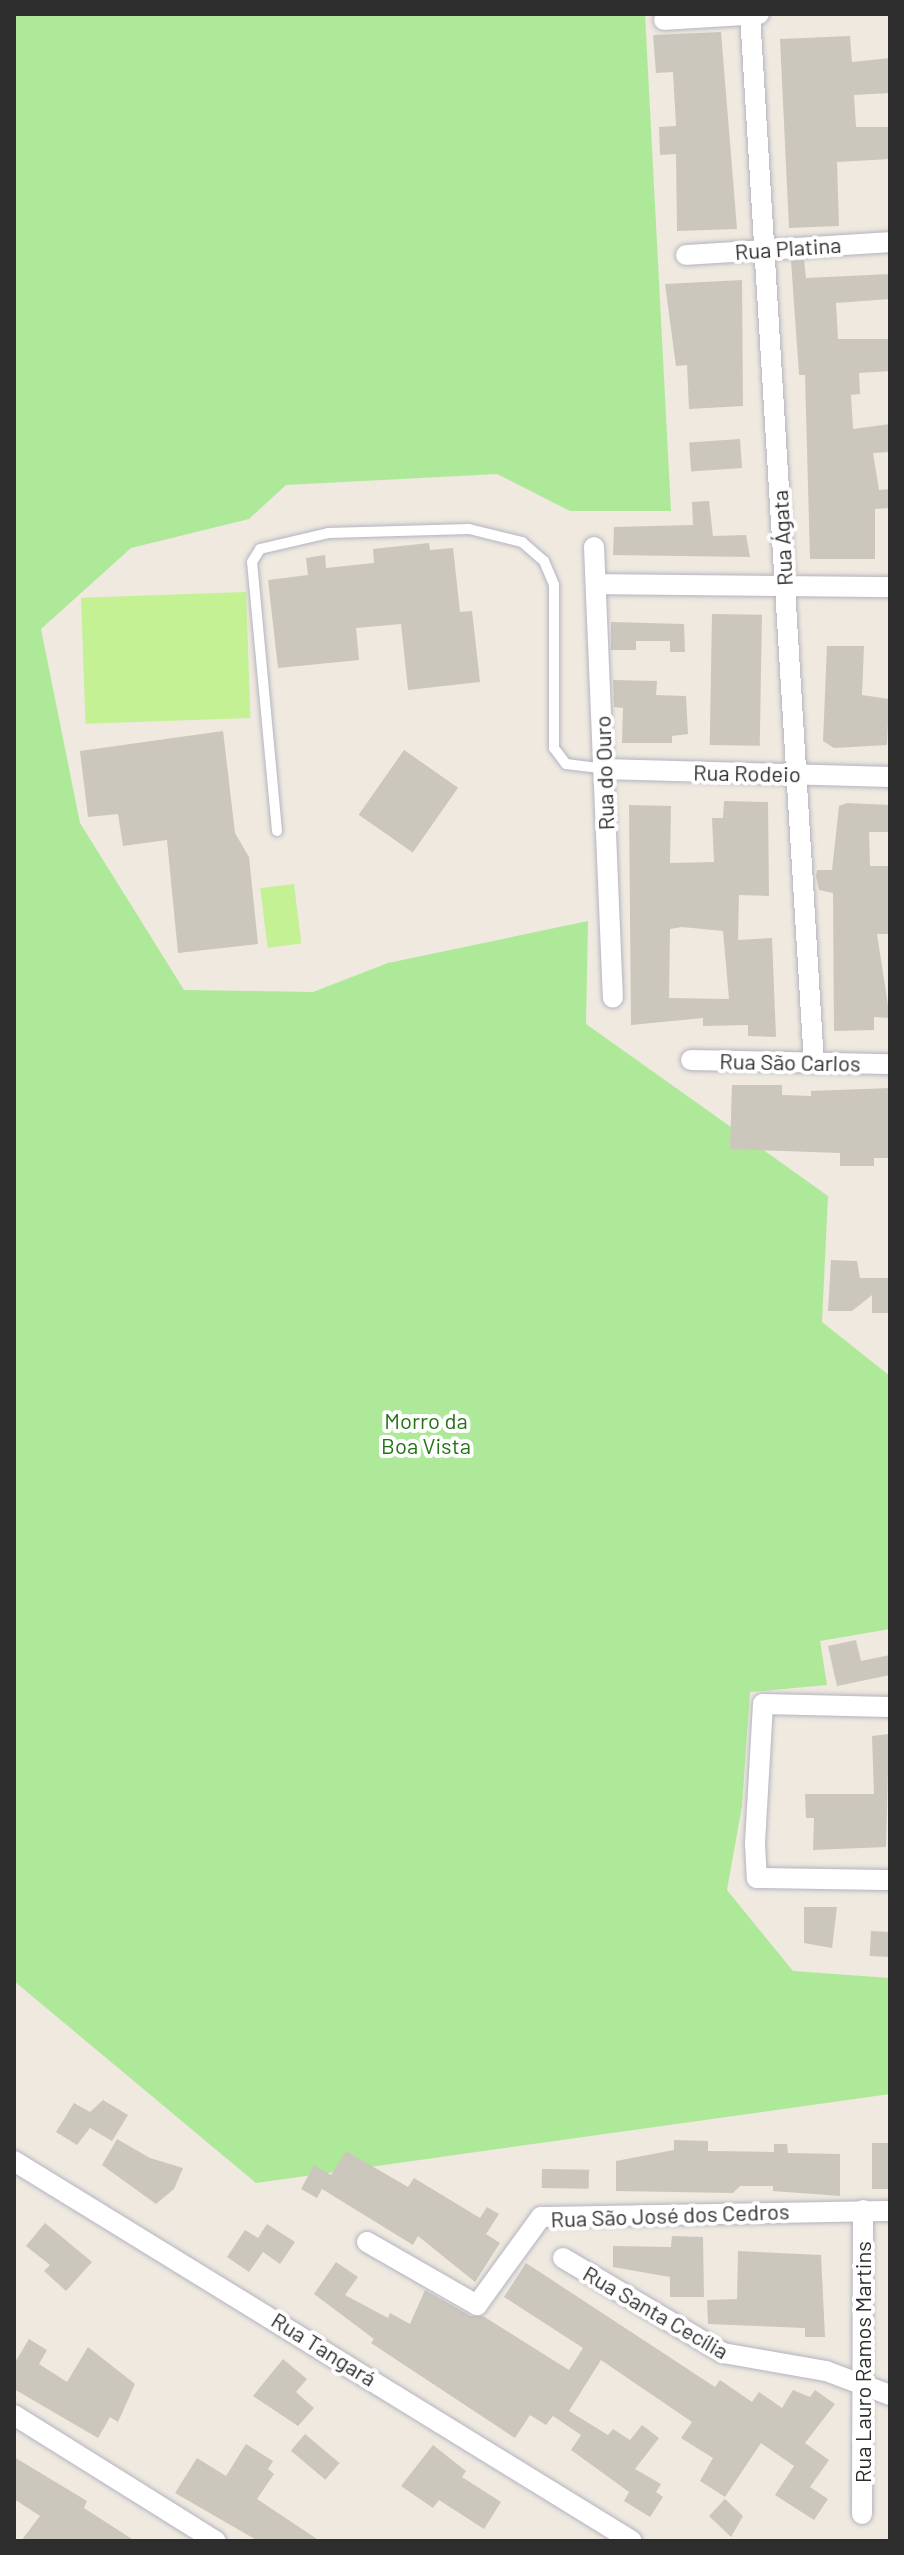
<!DOCTYPE html>
<meta charset="utf-8">
<style>
body{margin:0}
#map{position:relative;width:904px;height:2555px;overflow:hidden;background:#efe9df;font-family:Barlow,sans-serif}
div>[style]{position:absolute}
.green>*{inset:0;background:#aee999}
.pitch>*{inset:0;background:#c3f194;transform-origin:0 0}
.building>*{inset:0;background:#cbc7bd;transform-origin:0 0}
.roads{filter:drop-shadow(0 0 2px #b3b4c1) drop-shadow(0 0 2px #b3b4c1)}
.service>*{height:10px;margin:-5px;padding:0 5px;transform-origin:5px;border-radius:5px;background:#fff}
.minor>*{height:20px;margin:-10px;padding:0 10px;transform-origin:10px;border-radius:10px;background:#fff}
span{translate:-50% -50%;white-space:nowrap;text-align:center;line-height:1.15;-webkit-text-stroke:8px #fff;paint-order:stroke}
.street-label{font-size:22px;color:#2d2d2d}
.park-label{font-size:22px;color:#237216}
.frame{position:absolute;inset:0;border:16px solid #2d2d2d;pointer-events:none}
</style>
<div id="map">
<div class="green">
<div style="clip-path:polygon(14px 14px,645px 14px,671px 511px,570px 511px,497px 474px,286px 485px,249px 519px,131px 548px,41px 629px,80px 823px,184px 990px,313px 992px,388px 963px,588px 921px,586px 1024px,828px 1196px,822px 1322px,890px 1376px,890px 1629px,820px 1641px,827px 1685px,750px 1692px,742px 1806px,727px 1890px,793px 1971px,890px 1978px,890px 2094px,256px 2183px,14px 1981px)"></div>
</div>
<div class="pitch">
<div style="left:246px;top:592px;width:126px;height:165px;rotate:88deg"></div>
<div style="left:294px;top:884px;width:60px;height:34px;rotate:83deg"></div>
</div>
<div class="building">
<div style="clip-path:polygon(721px 32px,737px 229px,677px 231px,676px 154px,660px 155px,659px 127px,676px 126px,673px 72px,656px 73px,653px 35px)"></div>
<div style="clip-path:polygon(850px 36px,852px 62px,890px 58px,890px 93px,854px 95px,856px 127px,890px 127px,890px 159px,837px 162px,839px 226px,789px 228px,780px 39px)"></div>
<div style="clip-path:polygon(804px 260px,806px 278px,890px 274px,890px 299px,836px 303px,838px 339px,890px 339px,890px 371px,859px 373px,860px 394px,851px 395px,853px 429px,890px 424px,890px 452px,873px 453px,879px 490px,890px 489px,890px 508px,875px 509px,875px 559px,810px 559px,805px 375px,799px 375px,791px 261px)"></div>
<div style="clip-path:polygon(742px 280px,743px 406px,689px 409px,687px 365px,676px 366px,665px 284px)"></div>
<div style="left:740px;top:439px;width:29px;height:51px;rotate:86deg"></div>
<div style="clip-path:polygon(709px 501px,713px 536px,746px 535px,750px 557px,613px 555px,614px 527px,693px 525px,692px 502px)"></div>
<div style="clip-path:polygon(429px 543px,430px 550px,453px 548px,460px 612px,472px 611px,480px 682px,408px 690px,401px 624px,356px 628px,359px 660px,278px 668px,268px 580px,308px 575px,306px 558px,325px 555px,326px 568px,374px 563px,373px 549px)"></div>
<div style="left:712px;top:614px;width:50px;height:131px;rotate:1deg"></div>
<div style="clip-path:polygon(611px 622px,684px 624px,685px 652px,670px 652px,670px 641px,636px 641px,636px 650px,611px 650px)"></div>
<div style="clip-path:polygon(827px 646px,864px 646px,862px 695px,889px 699px,887px 745px,834px 748px,823px 741px)"></div>
<div style="clip-path:polygon(613px 680px,657px 681px,656px 695px,686px 696px,688px 734px,672px 736px,672px 743px,622px 743px,623px 708px,614px 707px)"></div>
<div style="clip-path:polygon(223px 731px,235px 833px,249px 857px,258px 944px,178px 953px,167px 840px,123px 846px,118px 814px,88px 817px,80px 751px)"></div>
<div style="left:404px;top:750px;width:66px;height:79px;rotate:35deg"></div>
<div style="clip-path:polygon(evenodd,724px 801px,768px 802px,769px 896px,739px 895px,738px 940px,772px 938px,776px 1037px,748px 1036px,748px 1025px,703px 1026px,703px 1018px,631px 1025px,629px 805px,671px 806px,670px 863px,714px 862px,712px 818px,723px 818px,724px 801px,682px 927px,723px 931px,729px 999px,669px 998px,670px 929px,682px 927px)"></div>
<div style="clip-path:polygon(847px 803px,890px 805px,890px 832px,869px 832px,870px 866px,890px 866px,890px 934px,877px 934px,890px 1018px,874px 1017px,874px 1030px,834px 1031px,833px 893px,819px 890px,816px 876px,817px 870px,832px 870px,839px 806px)"></div>
<div style="clip-path:polygon(732px 1085px,782px 1085px,782px 1095px,811px 1096px,811px 1091px,890px 1088px,890px 1158px,874px 1158px,874px 1166px,840px 1166px,840px 1153px,730px 1149px)"></div>
<div style="clip-path:polygon(831px 1260px,857px 1261px,860px 1278px,890px 1278px,890px 1313px,872px 1313px,872px 1295px,852px 1311px,828px 1311px)"></div>
<div style="clip-path:polygon(856px 1640px,861px 1661px,890px 1655px,890px 1675px,837px 1686px,828px 1646px)"></div>
<div style="clip-path:polygon(889px 1734px,886px 1847px,813px 1850px,814px 1818px,806px 1818px,805px 1794px,874px 1794px,872px 1736px)"></div>
<div style="clip-path:polygon(804px 1907px,837px 1907px,832px 1948px,804px 1943px)"></div>
<div style="left:871px;top:1931px;width:19px;height:25px;rotate:3deg"></div>
<div style="clip-path:polygon(103px 2100px,128px 2115px,112px 2141px,90px 2128px,77px 2145px,56px 2132px,74px 2103px,90px 2112px)"></div>
<div style="clip-path:polygon(117px 2139px,150px 2158px,183px 2168px,174px 2189px,156px 2204px,102px 2165px)"></div>
<div style="clip-path:polygon(674px 2140px,708px 2141px,708px 2151px,774px 2152px,774px 2144px,787px 2144px,788px 2153px,840px 2154px,840px 2196px,773px 2191px,773px 2186px,740px 2186px,733px 2193px,616px 2191px,616px 2161px,674px 2150px)"></div>
<div style="left:872px;top:2143px;width:18px;height:46px"></div>
<div style="clip-path:polygon(346px 2151px,408px 2187px,414px 2178px,480px 2218px,487px 2207px,499px 2214px,486px 2234px,500px 2243px,475px 2282px,418px 2236px,413px 2245px,322px 2189px,317px 2198px,301px 2189px,314px 2165px,331px 2175px)"></div>
<div style="left:542px;top:2169px;width:47px;height:19px;rotate:1deg"></div>
<div style="clip-path:polygon(45px 2223px,92px 2262px,66px 2291px,44px 2271px,50px 2265px,26px 2246px)"></div>
<div style="clip-path:polygon(267px 2224px,295px 2242px,280px 2264px,263px 2252px,249px 2272px,227px 2257px,245px 2230px,258px 2238px)"></div>
<div style="clip-path:polygon(672px 2236px,703px 2237px,704px 2297px,670px 2297px,670px 2277px,613px 2267px,613px 2246px,671px 2247px)"></div>
<div style="clip-path:polygon(738px 2251px,821px 2255px,825px 2337px,805px 2337px,805px 2328px,708px 2324px,707px 2300px,737px 2299px)"></div>
<div style="clip-path:polygon(336px 2262px,358px 2277px,345px 2295px,388px 2318px,390px 2313px,410px 2324px,425px 2290px,471px 2316px,483px 2316px,569px 2370px,583px 2348px,504px 2297px,526px 2263px,715px 2387px,720px 2380px,752px 2402px,759px 2392px,782px 2408px,793px 2390px,810px 2397px,815px 2390px,835px 2404px,805px 2443px,829px 2460px,810px 2487px,828px 2499px,814px 2520px,775px 2495px,794px 2466px,761px 2443px,725px 2497px,700px 2481px,713px 2458px,681px 2438px,692px 2422px,601px 2360px,569px 2411px,608px 2435px,613px 2429px,630px 2440px,642px 2425px,659px 2438px,635px 2469px,661px 2484px,656px 2492px,663px 2497px,650px 2517px,624px 2501px,629px 2492px,571px 2450px,581px 2435px,553px 2416px,546px 2425px,530px 2415px,515px 2438px,371px 2343px,374px 2339px,314px 2294px)"></div>
<div style="clip-path:polygon(29px 2339px,47px 2350px,39px 2364px,67px 2382px,88px 2347px,135px 2384px,118px 2422px,110px 2417px,98px 2438px,14px 2389px,14px 2364px)"></div>
<div style="clip-path:polygon(283px 2359px,307px 2379px,296px 2392px,314px 2408px,298px 2426px,253px 2396px)"></div>
<div style="left:305px;top:2434px;width:45px;height:22px;rotate:40deg"></div>
<div style="clip-path:polygon(246px 2444px,273px 2461px,268px 2469px,274px 2474px,257px 2499px,320px 2541px,258px 2541px,175px 2493px,197px 2458px,226px 2476px)"></div>
<div style="clip-path:polygon(433px 2445px,466px 2471px,462px 2477px,501px 2502px,484px 2529px,439px 2500px,433px 2508px,401px 2486px)"></div>
<div style="clip-path:polygon(14px 2457px,87px 2501px,84px 2508px,135px 2541px,21px 2541px,40px 2516px,14px 2499px)"></div>
<div style="clip-path:polygon(725px 2499px,743px 2516px,731px 2537px,709px 2516px)"></div>
</div>
<div class="roads">
<div class="service">
<div style="left:277px;top:831px;width:270px;rotate:-95.3deg"></div>
<div style="left:252px;top:562px;width:15px;rotate:-58deg"></div>
<div style="left:260px;top:549px;width:70px;rotate:-13.2deg"></div>
<div style="left:328px;top:533px;width:141px;rotate:-1.6deg"></div>
<div style="left:469px;top:529px;width:55px;rotate:13.8deg"></div>
<div style="left:522px;top:542px;width:29px;rotate:41deg"></div>
<div style="left:544px;top:561px;width:26px;rotate:67deg"></div>
<div style="left:554px;top:585px;width:163px;rotate:90deg"></div>
<div style="left:554px;top:748px;width:20px;rotate:53deg"></div>
<div style="left:566px;top:764px;width:38px;rotate:7deg"></div>
</div>
<div class="minor">
<div style="left:750px;top:14px;width:1051px;rotate:86.51deg"></div>
<div style="left:664px;top:20px;width:95px;rotate:-3.6deg"></div>
<div style="left:686px;top:255px;width:204px;rotate:-3.6deg"></div>
<div style="left:594px;top:547px;width:451px;rotate:87.6deg"></div>
<div style="left:596px;top:584px;width:294px;rotate:0.6deg"></div>
<div style="left:604px;top:769px;width:286px;rotate:1.6deg"></div>
<div style="left:691px;top:1060px;width:199px;rotate:1.2deg"></div>
<div style="left:890px;top:1707px;width:127px;rotate:-178.6deg"></div>
<div style="left:763px;top:1704px;width:140px;rotate:93.3deg"></div>
<div style="left:755px;top:1844px;width:34px;rotate:87deg"></div>
<div style="left:757px;top:1878px;width:133px;rotate:0.9deg"></div>
<div style="left:14px;top:2161px;width:725px;rotate:31.59deg"></div>
<div style="left:367px;top:2242px;width:127px;rotate:29.8deg"></div>
<div style="left:477px;top:2305px;width:109px;rotate:-54deg"></div>
<div style="left:541px;top:2217px;width:349px;rotate:-1deg"></div>
<div style="left:563px;top:2258px;width:186px;rotate:30.7deg"></div>
<div style="left:723px;top:2353px;width:105px;rotate:9.9deg"></div>
<div style="left:826px;top:2371px;width:68px;rotate:20.6deg"></div>
<div style="left:14px;top:2415px;width:238px;rotate:32deg"></div>
<div style="left:862px;top:2514px;width:304px;rotate:-89.8deg"></div>
</div>
</div>
<div class="street-label">
<span style="left:788px;top:248px;rotate:-4deg">Rua Platina</span>
<span style="left:782px;top:538px;rotate:-93deg">Rua Ágata</span>
<span style="left:604px;top:773px;rotate:-92deg">Rua do Ouro</span>
<span style="left:747px;top:773px;rotate:1deg">Rua Rodeio</span>
<span style="left:790px;top:1062px;rotate:1deg">Rua São Carlos</span>
<span style="left:670px;top:2215px;rotate:-2deg">Rua São José dos Cedros</span>
<span style="left:656px;top:2312px;rotate:30deg">Rua Santa Cecília</span>
<span style="left:324px;top:2349px;rotate:32deg">Rua Tangará</span>
<span style="left:863px;top:2362px;rotate:-90deg">Rua Lauro Ramos Martins</span>
</div>
<div class="park-label">
<span style="left:426px;top:1433px">Morro da<br>Boa Vista</span>
</div>
<div class="frame"></div>
</div>
